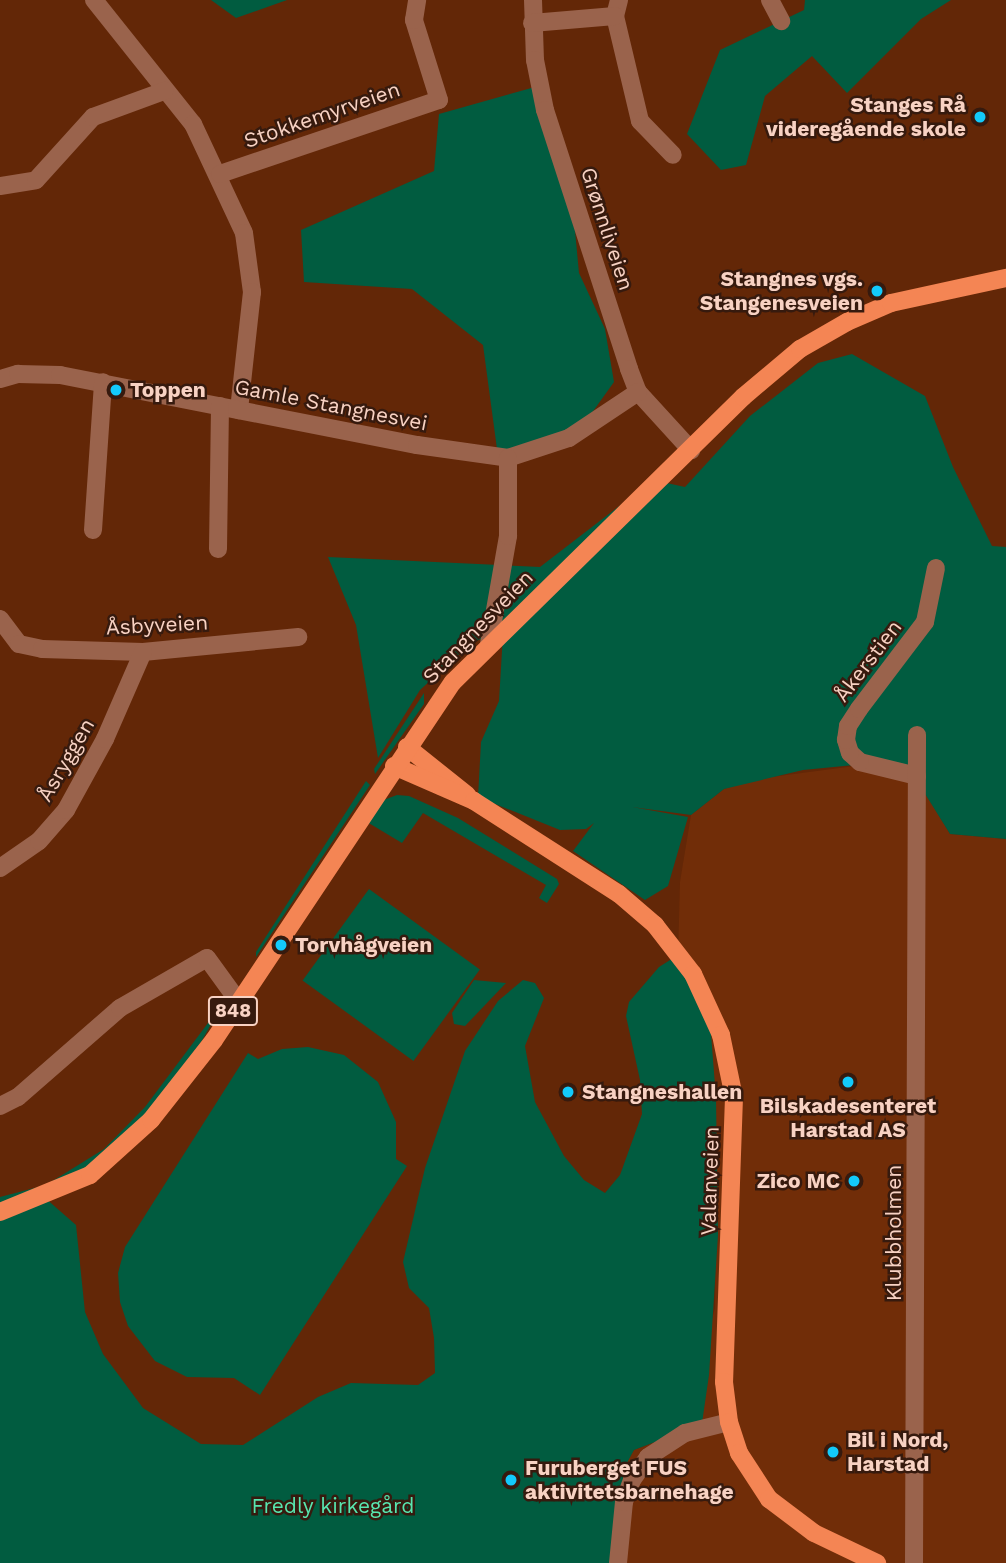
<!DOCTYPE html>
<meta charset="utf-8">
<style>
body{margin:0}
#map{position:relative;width:1006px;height:1563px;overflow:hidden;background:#632707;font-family:"Work Sans",sans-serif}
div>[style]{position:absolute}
.built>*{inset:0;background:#712d08}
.green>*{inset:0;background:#015c40;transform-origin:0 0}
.minor>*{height:18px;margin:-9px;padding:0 9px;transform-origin:9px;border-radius:9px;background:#9a634c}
.major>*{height:18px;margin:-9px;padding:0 9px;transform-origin:9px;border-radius:9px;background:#f48554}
.dots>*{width:19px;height:19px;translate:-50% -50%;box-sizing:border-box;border:4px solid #361a0e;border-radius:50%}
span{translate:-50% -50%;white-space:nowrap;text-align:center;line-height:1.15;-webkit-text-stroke:5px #361a0e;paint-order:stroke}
.shield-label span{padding:2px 5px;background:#361a0e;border:2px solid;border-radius:5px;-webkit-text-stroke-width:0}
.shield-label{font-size:19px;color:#f8d2c3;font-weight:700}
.poi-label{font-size:21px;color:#f8d2c3;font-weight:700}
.right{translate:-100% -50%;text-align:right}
.left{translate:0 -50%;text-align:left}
.street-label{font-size:21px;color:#f8d2c3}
.park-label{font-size:21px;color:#58e6af}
</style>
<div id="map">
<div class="built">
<div style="clip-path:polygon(885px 762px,910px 768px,950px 834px,1006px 839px,1006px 1563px,627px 1563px,622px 1470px,634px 1450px,681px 1432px,715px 1308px,716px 1098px,678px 955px,680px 882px,691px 815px,724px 789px,749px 780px)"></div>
</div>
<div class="green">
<div style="clip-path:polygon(211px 0,287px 0,236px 18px)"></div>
<div style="clip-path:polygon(805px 0,951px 0,921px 19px,847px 93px,812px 56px,765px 96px,746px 165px,721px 170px,687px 134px,720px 50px,804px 10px)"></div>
<div style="clip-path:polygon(535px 87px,574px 220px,579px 273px,605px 329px,614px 382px,581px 428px,499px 464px,483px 345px,412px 289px,304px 282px,301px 230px,434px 171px,439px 114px)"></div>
<div style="clip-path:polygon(852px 354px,925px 396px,953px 467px,992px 546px,1006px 547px,1006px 839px,950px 834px,909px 768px,885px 762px,803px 770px,724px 789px,691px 815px,632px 807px,688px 817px,668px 886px,645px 900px,573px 851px,594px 823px,586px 829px,560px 830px,478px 797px,481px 742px,499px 701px,503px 634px,492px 634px,470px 644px,420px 690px,378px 758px,356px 625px,328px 557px,540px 567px,653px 480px,685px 487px,750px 416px,818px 363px)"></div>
<div style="clip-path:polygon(424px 693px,424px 704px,375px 774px,374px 769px)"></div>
<div style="clip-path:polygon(366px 781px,370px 785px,256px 957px,256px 952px)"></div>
<div style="clip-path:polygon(397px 795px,409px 796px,458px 818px,557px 879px,559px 884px,547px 903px,539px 898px,546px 885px,423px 813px,402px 843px,367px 822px,381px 801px)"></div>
<div style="left:369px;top:889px;width:137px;height:113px;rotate:36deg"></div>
<div style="clip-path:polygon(678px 955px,697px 981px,711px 1034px,716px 1098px,718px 1235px,709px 1375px,701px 1430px,681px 1432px,634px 1450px,623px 1470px,627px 1563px,0 1563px,0 1197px,46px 1185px,104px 1149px,145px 1107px,223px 1003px,201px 1042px,146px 1114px,107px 1153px,44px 1197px,76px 1225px,85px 1312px,103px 1354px,143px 1408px,201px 1444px,243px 1445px,318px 1397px,351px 1383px,418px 1385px,435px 1373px,434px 1338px,429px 1308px,409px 1288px,403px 1262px,425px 1168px,465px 1051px,498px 1001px,523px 980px,535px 983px,544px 998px,525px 1046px,535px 1102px,564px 1156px,584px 1180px,605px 1193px,620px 1175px,642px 1114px,640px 1080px,626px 1016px,629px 1002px,659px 967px)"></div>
<div style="clip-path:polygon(474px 980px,506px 983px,465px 1026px,454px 1024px,452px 1013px)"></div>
<div style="clip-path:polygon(308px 1047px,344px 1055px,378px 1082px,396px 1122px,396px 1159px,407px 1166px,260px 1395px,234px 1378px,187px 1377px,155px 1361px,128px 1326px,120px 1302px,118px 1273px,125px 1247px,248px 1053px,258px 1059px,282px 1049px)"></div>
</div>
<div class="minor">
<div style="left:94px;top:0;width:159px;rotate:51.4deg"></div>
<div style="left:193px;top:124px;width:120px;rotate:64.9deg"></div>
<div style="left:244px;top:233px;width:60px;rotate:82.3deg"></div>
<div style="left:252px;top:292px;width:119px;rotate:96.3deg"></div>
<div style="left:533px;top:0;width:60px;rotate:88.1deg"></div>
<div style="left:535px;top:60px;width:51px;rotate:78.7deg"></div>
<div style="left:545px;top:110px;width:272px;rotate:72deg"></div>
<div style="left:629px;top:369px;width:25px;rotate:69deg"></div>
<div style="left:638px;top:392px;width:79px;rotate:47.6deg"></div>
<div style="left:619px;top:0;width:16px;rotate:104deg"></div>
<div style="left:615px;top:16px;width:108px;rotate:76.6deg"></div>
<div style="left:640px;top:121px;width:47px;rotate:45.9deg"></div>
<div style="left:770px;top:0;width:24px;rotate:62deg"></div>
<div style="left:532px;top:23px;width:83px;rotate:-4.8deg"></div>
<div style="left:220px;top:174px;width:231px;rotate:-18.7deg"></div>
<div style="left:439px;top:100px;width:84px;rotate:-107.4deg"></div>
<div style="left:414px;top:20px;width:20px;rotate:-81deg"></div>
<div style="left:0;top:186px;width:36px;rotate:-9deg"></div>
<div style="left:36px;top:180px;width:85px;rotate:-47.9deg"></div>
<div style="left:93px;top:117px;width:76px;rotate:-20.1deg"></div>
<div style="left:0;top:379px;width:19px;rotate:-16deg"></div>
<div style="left:18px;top:374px;width:42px;rotate:1.4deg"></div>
<div style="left:60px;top:375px;width:364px;rotate:11.1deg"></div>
<div style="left:417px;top:445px;width:92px;rotate:8.1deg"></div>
<div style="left:508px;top:458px;width:64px;rotate:-18.2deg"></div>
<div style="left:569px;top:438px;width:83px;rotate:-33.7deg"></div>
<div style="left:93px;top:530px;width:148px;rotate:-86.1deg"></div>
<div style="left:218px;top:549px;width:143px;rotate:-89.2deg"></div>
<div style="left:0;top:619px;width:31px;rotate:53deg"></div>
<div style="left:19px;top:644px;width:24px;rotate:12deg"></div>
<div style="left:42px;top:649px;width:101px;rotate:1.7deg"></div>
<div style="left:143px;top:652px;width:156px;rotate:-5.5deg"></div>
<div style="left:489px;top:644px;width:110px;rotate:-80deg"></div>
<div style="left:508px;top:536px;width:78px;rotate:-90deg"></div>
<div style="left:917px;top:776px;width:59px;rotate:-166.2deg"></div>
<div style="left:860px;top:762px;width:13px;rotate:-138deg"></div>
<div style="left:850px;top:753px;width:14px;rotate:-107deg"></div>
<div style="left:846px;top:740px;width:14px;rotate:-82deg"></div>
<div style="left:848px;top:726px;width:20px;rotate:-57deg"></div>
<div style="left:859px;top:709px;width:109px;rotate:-52.8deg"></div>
<div style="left:925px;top:622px;width:55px;rotate:-78.5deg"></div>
<div style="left:0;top:868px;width:47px;rotate:-34.7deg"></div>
<div style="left:39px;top:841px;width:41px;rotate:-48.9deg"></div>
<div style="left:66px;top:810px;width:81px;rotate:-61.2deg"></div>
<div style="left:105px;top:739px;width:95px;rotate:-66.4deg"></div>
<div style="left:0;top:1106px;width:20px;rotate:-27deg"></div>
<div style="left:18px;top:1097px;width:135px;rotate:-41.1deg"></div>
<div style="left:120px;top:1008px;width:100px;rotate:-29.9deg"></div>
<div style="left:207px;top:958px;width:54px;rotate:54deg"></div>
<div style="left:618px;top:1563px;width:61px;rotate:-84.4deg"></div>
<div style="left:624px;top:1502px;width:23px;rotate:-70deg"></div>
<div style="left:632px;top:1480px;width:28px;rotate:-55deg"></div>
<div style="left:648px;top:1457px;width:44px;rotate:-33deg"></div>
<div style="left:685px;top:1433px;width:45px;rotate:-14deg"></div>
<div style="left:914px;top:1563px;width:828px;rotate:-89.79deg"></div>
</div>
<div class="major">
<div style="left:407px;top:747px;width:77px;rotate:38.7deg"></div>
<div style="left:394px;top:766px;width:87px;rotate:23.6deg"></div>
<div style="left:474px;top:801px;width:172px;rotate:32.7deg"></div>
<div style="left:619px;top:894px;width:48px;rotate:40.7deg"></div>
<div style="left:655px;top:925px;width:62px;rotate:52.2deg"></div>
<div style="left:693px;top:974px;width:67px;rotate:65.3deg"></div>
<div style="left:721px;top:1035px;width:63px;rotate:78.2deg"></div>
<div style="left:734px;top:1097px;width:285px;rotate:92deg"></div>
<div style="left:724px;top:1382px;width:40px;rotate:82.9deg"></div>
<div style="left:729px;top:1422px;width:33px;rotate:72deg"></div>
<div style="left:739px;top:1453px;width:55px;rotate:56.9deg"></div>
<div style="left:769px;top:1499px;width:56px;rotate:37.1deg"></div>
<div style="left:814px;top:1533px;width:70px;rotate:25.5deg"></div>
<div style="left:0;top:1212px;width:97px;rotate:-22.3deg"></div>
<div style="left:90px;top:1175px;width:82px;rotate:-42deg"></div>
<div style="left:151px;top:1120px;width:102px;rotate:-51.8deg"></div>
<div style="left:214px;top:1040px;width:430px;rotate:-56.3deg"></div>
<div style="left:453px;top:682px;width:407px;rotate:-44.5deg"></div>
<div style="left:743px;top:397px;width:75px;rotate:-40.1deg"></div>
<div style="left:800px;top:349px;width:54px;rotate:-29.9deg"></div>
<div style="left:847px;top:322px;width:48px;rotate:-23.4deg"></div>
<div style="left:891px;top:303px;width:118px;rotate:-12.3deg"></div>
</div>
<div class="dots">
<div style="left:980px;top:117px;background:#13cafb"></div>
<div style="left:877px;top:291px;background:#13cafb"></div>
<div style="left:116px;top:390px;background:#13cafb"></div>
<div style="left:281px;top:945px;background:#13cafb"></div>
<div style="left:848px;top:1082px;background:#13cafb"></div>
<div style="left:568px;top:1092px;background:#13cafb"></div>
<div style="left:854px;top:1181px;background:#13cafb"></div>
<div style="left:833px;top:1452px;background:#13cafb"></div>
<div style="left:511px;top:1480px;background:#13cafb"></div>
</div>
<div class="shield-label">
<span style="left:233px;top:1011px">848</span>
</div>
<div class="poi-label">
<span class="right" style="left:966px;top:117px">Stanges Rå<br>videregående skole</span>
<span class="right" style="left:863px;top:291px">Stangnes vgs.<br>Stangenesveien</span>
<span class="left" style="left:130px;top:390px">Toppen</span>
<span class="left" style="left:295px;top:945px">Torvhågveien</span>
<span class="left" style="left:582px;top:1092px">Stangneshallen</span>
<span style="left:848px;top:1118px">Bilskadesenteret<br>Harstad AS</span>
<span class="right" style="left:840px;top:1181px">Zico MC</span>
<span class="left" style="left:847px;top:1452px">Bil i Nord,<br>Harstad</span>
<span class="left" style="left:525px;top:1480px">Furuberget FUS<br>aktivitetsbarnehage</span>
</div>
<div class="street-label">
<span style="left:322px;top:115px;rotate:-19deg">Stokkemyrveien</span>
<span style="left:607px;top:229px;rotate:72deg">Grønnliveien</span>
<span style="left:331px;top:405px;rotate:11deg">Gamle Stangnesvei</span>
<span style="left:157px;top:625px;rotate:-3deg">Åsbyveien</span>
<span style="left:478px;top:627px;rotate:-46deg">Stangnesveien</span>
<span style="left:868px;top:661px;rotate:-53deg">Åkerstien</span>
<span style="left:66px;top:760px;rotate:-60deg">Åsryggen</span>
<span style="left:710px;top:1181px;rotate:-88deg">Valanveien</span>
<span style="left:894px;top:1233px;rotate:-90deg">Klubbholmen</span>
</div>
<div class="park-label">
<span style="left:333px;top:1506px">Fredly kirkegård</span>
</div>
</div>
